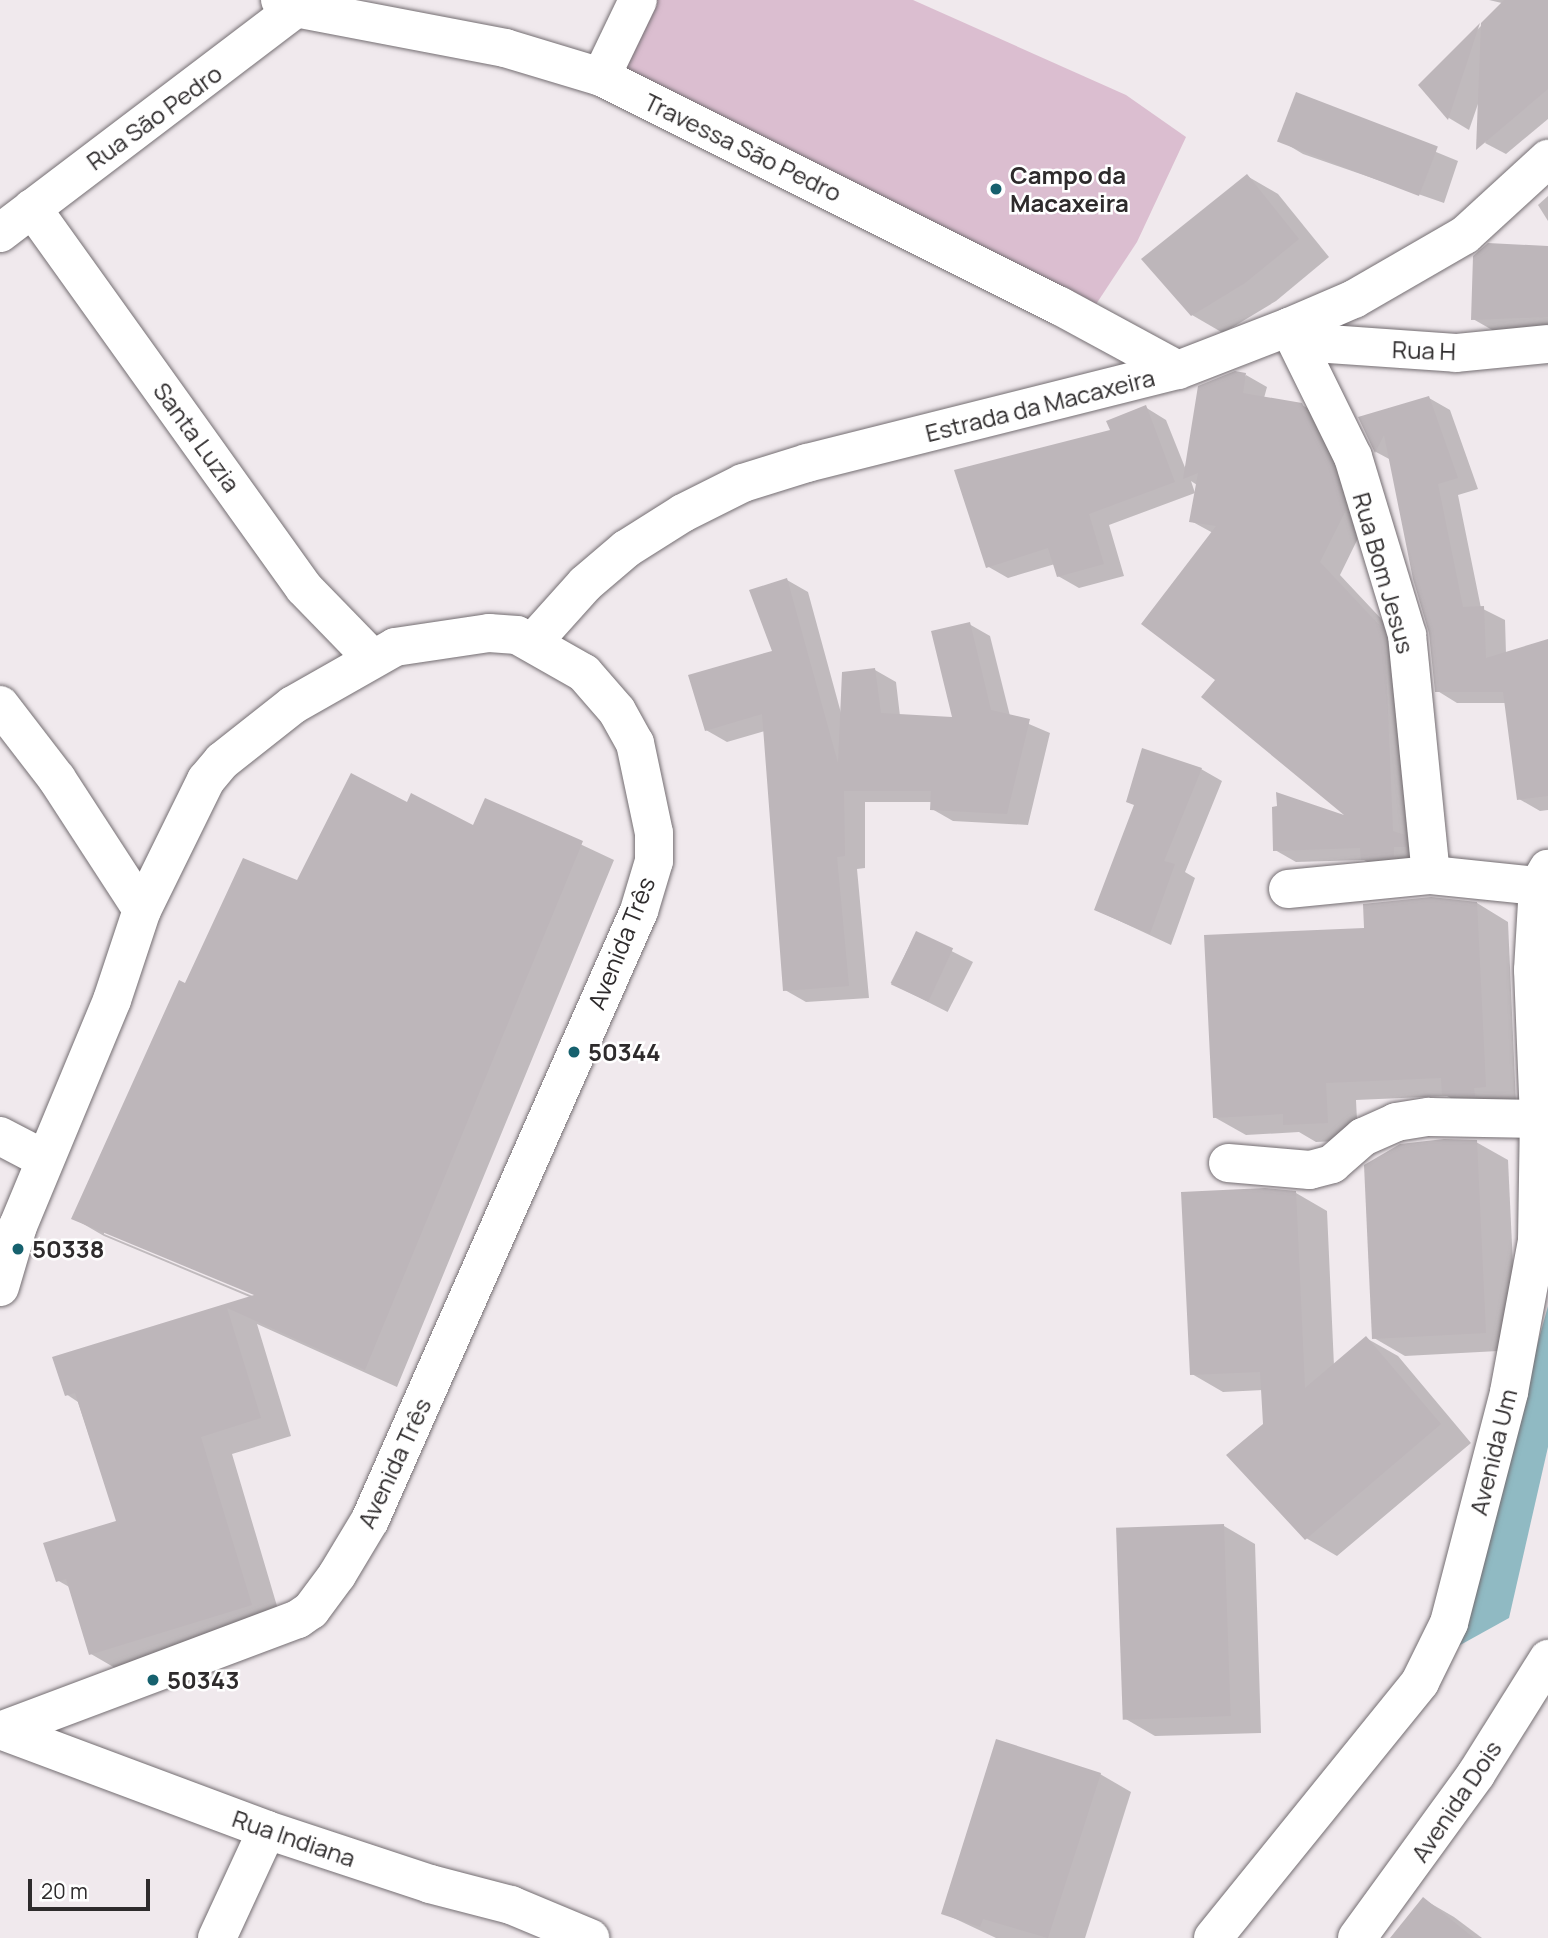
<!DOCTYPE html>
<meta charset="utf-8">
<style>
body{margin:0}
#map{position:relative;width:1548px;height:1938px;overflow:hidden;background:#f0e9ed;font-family:Manrope,sans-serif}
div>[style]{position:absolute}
.green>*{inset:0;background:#dbbed0}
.water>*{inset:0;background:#90bac3}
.shadow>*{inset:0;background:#0003;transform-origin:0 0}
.building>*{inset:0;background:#bdb6ba;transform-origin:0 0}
.roads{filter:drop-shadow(0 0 2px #746e72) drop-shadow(0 0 2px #746e72)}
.minor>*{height:38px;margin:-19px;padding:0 19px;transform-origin:19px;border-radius:19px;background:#fff}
.dots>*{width:19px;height:19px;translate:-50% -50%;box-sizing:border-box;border:4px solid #fff;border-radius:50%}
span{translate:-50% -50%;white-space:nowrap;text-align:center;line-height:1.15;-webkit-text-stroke:5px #fff;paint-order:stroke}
.street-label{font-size:24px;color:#2e2b2c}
.poi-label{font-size:24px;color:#2e2b2c;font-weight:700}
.left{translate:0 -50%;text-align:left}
.scale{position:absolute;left:28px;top:1879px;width:122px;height:32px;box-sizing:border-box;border:4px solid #2e2b2c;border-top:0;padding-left:9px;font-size:21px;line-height:24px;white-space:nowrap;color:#2e2b2c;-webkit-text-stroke:5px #fff;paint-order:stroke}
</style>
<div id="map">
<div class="green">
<div style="clip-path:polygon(643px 0,913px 0,1126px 95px,1186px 137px,1137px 242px,1087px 318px,608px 77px)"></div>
</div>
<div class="water">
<div style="clip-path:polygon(1548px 1306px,1548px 1447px,1509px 1618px,1453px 1649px)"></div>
</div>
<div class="shadow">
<div style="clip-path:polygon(1489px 0,1538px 0,1535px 11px)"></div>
<div style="clip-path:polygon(1481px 26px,1501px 37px,1469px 130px,1449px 118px,1421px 86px)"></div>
<div style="clip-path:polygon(1531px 54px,1548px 64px,1548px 119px,1506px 154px,1485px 143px)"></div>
<div style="clip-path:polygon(1297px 95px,1458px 161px,1444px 203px,1303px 154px,1283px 142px)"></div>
<div style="clip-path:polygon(1247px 176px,1278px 194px,1329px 257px,1276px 301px,1223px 333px,1192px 315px)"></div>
<div style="clip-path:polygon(1548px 196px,1548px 221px,1538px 205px)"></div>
<div style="clip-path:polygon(1548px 248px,1548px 329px,1494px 331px,1473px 319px)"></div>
<div style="clip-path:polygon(1246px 375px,1267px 387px,1264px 398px,1302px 405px,1323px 417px,1366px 522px,1340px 575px,1403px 642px,1427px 858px,1384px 871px,1364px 860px,1296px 862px,1275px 850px,1351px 819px,1218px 680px,1213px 533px,1191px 521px,1197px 485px,1191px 481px,1195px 493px,1109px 525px,1124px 576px,1079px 588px,1058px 576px,1055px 564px,1008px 578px,987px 566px,1112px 431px,1145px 407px,1166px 420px,1186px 470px)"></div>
<div style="clip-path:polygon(1429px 398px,1450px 410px,1478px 489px,1458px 495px,1481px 608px,1505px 620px,1506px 654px,1548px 641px,1548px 810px,1540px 811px,1519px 799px,1506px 703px,1457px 703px,1436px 690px,1430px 632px,1391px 460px,1376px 452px,1360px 418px)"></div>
<div style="clip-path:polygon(787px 580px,808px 592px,841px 713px,875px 670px,896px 682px,900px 716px,954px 719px,969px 624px,990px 636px,1010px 716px,1050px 733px,1028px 825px,953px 821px,932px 809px,932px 802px,865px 802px,865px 868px,857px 869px,869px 998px,806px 1002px,785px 990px,765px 731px,727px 742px,706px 730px,775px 652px)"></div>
<div style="clip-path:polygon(1201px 769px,1222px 781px,1185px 872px,1195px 878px,1171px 945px,1096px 910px)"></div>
<div style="clip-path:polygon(evenodd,486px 800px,614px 860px,397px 1387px,257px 1324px,291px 1436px,232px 1454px,282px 1623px,122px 1672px,91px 1654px,71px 1588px,57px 1580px,118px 1522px,78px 1402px,66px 1394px,54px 1359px,252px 1298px,104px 1236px,73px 1218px,186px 985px,298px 883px,408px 804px,474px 828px,486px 800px,104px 1230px,263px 1297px,262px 1300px,104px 1234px,104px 1230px)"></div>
<div style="clip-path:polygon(1477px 903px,1508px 922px,1516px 1104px,1475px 1112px,1447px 1096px,1356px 1100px,1358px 1140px,1316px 1142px,1299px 1132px,1246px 1135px,1214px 1117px,1366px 929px)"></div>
<div style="left:916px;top:933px;width:64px;height:56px;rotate:27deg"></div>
<div style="clip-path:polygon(1476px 1142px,1508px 1160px,1517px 1350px,1405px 1356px,1374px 1338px)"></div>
<div style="clip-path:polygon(1296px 1193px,1327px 1211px,1334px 1366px,1366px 1338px,1398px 1356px,1471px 1443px,1337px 1556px,1306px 1538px,1265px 1425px,1263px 1390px,1223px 1392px,1192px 1374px)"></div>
<div style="clip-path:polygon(1224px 1526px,1255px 1544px,1261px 1733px,1155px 1736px,1124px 1718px)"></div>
<div style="clip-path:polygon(1100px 1774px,1131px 1792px,1085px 1938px,996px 1938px,943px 1913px)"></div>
<div style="clip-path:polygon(1423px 1899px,1454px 1917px,1482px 1938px,1393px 1938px)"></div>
</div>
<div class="building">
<div style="clip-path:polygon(1504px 0,1548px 0,1548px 89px,1476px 150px,1481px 23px)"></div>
<div style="clip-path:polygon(1480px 23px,1448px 120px,1418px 85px)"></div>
<div style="left:1296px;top:92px;width:152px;height:53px;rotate:21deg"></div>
<div style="clip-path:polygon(1247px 174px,1299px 239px,1245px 283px,1191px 316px,1141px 259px)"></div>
<div style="clip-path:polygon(1488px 243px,1548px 246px,1548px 317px,1471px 320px,1473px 256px)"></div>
<div style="clip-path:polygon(1235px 371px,1246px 373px,1243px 393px,1302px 403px,1333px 465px,1346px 510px,1320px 562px,1382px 628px,1385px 639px,1393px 831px,1405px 835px,1406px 847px,1394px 847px,1394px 857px,1361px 860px,1360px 848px,1273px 851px,1272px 807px,1277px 806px,1276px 792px,1344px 815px,1201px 697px,1215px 680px,1141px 624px,1216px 526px,1189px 522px,1198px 473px,1183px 479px,1198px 386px)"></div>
<div style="clip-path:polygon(1429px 396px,1458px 478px,1438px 484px,1463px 607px,1484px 606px,1486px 658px,1548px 639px,1548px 796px,1517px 800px,1503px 692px,1435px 692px,1429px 633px,1413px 579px,1384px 435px,1375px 453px,1358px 417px)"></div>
<div style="clip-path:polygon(1146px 405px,1175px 482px,1089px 514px,1104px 564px,1057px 577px,1048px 548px,986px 568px,954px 470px,1110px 430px,1106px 421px)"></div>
<div style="clip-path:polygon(787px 578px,838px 763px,842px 672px,875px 668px,881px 713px,952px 717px,931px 631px,970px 622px,991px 710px,1030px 719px,1007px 814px,930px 810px,931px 791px,844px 791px,845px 856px,837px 857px,849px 986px,783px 991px,762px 714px,705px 731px,688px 675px,772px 651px,749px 590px)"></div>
<div style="clip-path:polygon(1142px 748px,1202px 768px,1164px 861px,1175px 864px,1150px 934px,1094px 910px,1134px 805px,1126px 802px)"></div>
<div style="clip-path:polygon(351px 773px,407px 802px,411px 793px,473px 825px,485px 798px,583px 841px,365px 1370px,227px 1308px,261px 1418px,201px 1437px,252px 1605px,89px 1655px,66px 1579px,56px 1582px,43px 1543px,116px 1521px,75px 1393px,65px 1396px,52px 1357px,254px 1295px,71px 1219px,179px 980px,185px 983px,243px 858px,297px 880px)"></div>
<div style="clip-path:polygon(1431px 897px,1477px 902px,1486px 1087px,1474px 1088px,1475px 1096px,1442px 1095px,1441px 1078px,1326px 1083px,1328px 1123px,1283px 1125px,1283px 1114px,1213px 1118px,1204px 935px,1364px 928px,1363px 904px)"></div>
<div style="left:916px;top:931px;width:41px;height:59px;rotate:25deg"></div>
<div style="clip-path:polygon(1444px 1139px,1477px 1140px,1486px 1333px,1372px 1339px,1364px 1165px,1400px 1144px)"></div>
<div style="clip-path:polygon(1265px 1188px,1296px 1191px,1305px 1388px,1366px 1336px,1441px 1424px,1305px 1540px,1226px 1455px,1263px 1424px,1260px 1372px,1190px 1375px,1181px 1192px)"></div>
<div style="left:1224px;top:1524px;width:192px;height:108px;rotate:88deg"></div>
<div style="clip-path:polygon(996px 1739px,1101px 1773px,1048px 1938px,983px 1919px,980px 1927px,941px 1914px)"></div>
<div style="clip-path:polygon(1423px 1897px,1474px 1938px,1390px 1938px)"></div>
</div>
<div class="roads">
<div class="minor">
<div style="left:280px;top:0;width:23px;rotate:23deg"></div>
<div style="left:301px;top:9px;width:208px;rotate:10.8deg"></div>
<div style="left:505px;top:48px;width:100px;rotate:16.8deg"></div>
<div style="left:601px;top:77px;width:513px;rotate:26.52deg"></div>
<div style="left:1060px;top:306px;width:134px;rotate:28.5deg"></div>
<div style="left:601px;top:77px;width:85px;rotate:-64.3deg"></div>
<div style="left:32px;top:208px;width:467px;rotate:54.4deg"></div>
<div style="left:304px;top:588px;width:98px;rotate:45.8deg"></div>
<div style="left:0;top:233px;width:385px;rotate:-37.2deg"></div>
<div style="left:1289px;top:327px;width:145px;rotate:63.8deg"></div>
<div style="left:1353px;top:457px;width:186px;rotate:73.1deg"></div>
<div style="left:1407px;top:635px;width:241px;rotate:84.3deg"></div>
<div style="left:1300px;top:342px;width:156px;rotate:4deg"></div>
<div style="left:1456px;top:353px;width:92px;rotate:-5.6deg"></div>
<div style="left:533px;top:642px;width:78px;rotate:-48.1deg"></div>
<div style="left:585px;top:584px;width:54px;rotate:-40.5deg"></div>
<div style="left:626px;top:549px;width:67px;rotate:-32.3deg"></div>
<div style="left:683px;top:513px;width:67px;rotate:-26.6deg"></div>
<div style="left:743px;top:483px;width:67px;rotate:-17.4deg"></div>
<div style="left:807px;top:463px;width:382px;rotate:-14.1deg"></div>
<div style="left:1178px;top:370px;width:119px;rotate:-21.2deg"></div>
<div style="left:1289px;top:327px;width:71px;rotate:-23.3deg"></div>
<div style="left:1354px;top:299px;width:128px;rotate:-30deg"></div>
<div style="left:1465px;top:235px;width:113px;rotate:-42.5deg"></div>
<div style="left:0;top:705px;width:93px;rotate:52.4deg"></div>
<div style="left:57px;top:779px;width:156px;rotate:57deg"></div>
<div style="left:1288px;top:889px;width:144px;rotate:-5.6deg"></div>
<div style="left:1431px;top:875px;width:108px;rotate:5.9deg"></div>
<div style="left:0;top:1136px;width:50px;rotate:27.6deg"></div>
<div style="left:1228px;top:1163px;width:82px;rotate:4.9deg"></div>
<div style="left:1310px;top:1170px;width:23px;rotate:-15deg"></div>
<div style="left:1332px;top:1164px;width:41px;rotate:-41.1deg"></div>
<div style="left:1363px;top:1137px;width:36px;rotate:-24deg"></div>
<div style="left:1396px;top:1122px;width:33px;rotate:-9deg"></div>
<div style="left:1429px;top:1117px;width:110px;rotate:1deg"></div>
<div style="left:0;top:1287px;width:64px;rotate:-73.6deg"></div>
<div style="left:18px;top:1226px;width:245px;rotate:-67.4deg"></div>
<div style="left:112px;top:1000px;width:95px;rotate:-71.6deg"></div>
<div style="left:142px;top:910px;width:145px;rotate:-63.8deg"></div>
<div style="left:206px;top:780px;width:25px;rotate:-50deg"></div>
<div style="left:222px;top:761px;width:90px;rotate:-38.3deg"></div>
<div style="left:293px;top:705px;width:117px;rotate:-29.6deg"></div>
<div style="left:395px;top:647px;width:95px;rotate:-8.5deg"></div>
<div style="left:489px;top:633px;width:28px;rotate:4deg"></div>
<div style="left:517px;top:635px;width:77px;rotate:29.6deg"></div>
<div style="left:584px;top:673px;width:50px;rotate:49deg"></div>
<div style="left:617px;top:711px;width:37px;rotate:61deg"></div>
<div style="left:635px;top:743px;width:92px;rotate:78.1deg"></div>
<div style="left:654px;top:833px;width:28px;rotate:90deg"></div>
<div style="left:654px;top:861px;width:52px;rotate:106.7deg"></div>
<div style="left:639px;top:911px;width:666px;rotate:113.83deg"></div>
<div style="left:370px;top:1520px;width:64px;rotate:121deg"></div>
<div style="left:337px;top:1575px;width:44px;rotate:126.6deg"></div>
<div style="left:311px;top:1610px;width:16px;rotate:145deg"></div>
<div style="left:298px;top:1619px;width:315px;rotate:159.4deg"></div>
<div style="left:0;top:1730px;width:285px;rotate:20.5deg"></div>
<div style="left:267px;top:1830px;width:172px;rotate:18.3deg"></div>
<div style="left:430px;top:1884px;width:84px;rotate:14.5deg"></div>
<div style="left:511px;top:1905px;width:86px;rotate:22.7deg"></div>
<div style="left:217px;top:1938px;width:119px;rotate:-65.2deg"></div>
<div style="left:1213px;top:1938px;width:329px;rotate:-51deg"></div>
<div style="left:1420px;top:1682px;width:66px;rotate:-63.8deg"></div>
<div style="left:1449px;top:1623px;width:239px;rotate:-75.4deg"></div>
<div style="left:1509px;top:1392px;width:154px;rotate:-79.5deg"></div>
<div style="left:1537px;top:1241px;width:122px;rotate:-89.1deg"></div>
<div style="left:1539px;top:1119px;width:149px;rotate:-92.3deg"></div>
<div style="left:1533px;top:970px;width:84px;rotate:-86.6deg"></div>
<div style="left:1538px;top:886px;width:20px;rotate:-60deg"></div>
<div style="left:1357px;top:1938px;width:203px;rotate:-54deg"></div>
<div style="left:1476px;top:1774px;width:136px;rotate:-57.9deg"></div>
</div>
</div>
<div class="dots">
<div style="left:996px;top:189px;background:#16616e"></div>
<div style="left:574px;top:1052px;background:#16616e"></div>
<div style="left:18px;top:1249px;background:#16616e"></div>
<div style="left:153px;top:1680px;background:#16616e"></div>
</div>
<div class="street-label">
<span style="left:154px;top:117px;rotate:-36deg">Rua São Pedro</span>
<span style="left:743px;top:147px;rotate:26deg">Travessa São Pedro</span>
<span style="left:1424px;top:350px;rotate:2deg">Rua H</span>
<span style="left:1040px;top:405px;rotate:-14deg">Estrada da Macaxeira</span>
<span style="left:197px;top:437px;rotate:54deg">Santa Luzia</span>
<span style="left:1384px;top:573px;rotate:74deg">Rua Bom Jesus</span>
<span style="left:621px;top:943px;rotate:-68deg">Avenida Três</span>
<span style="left:1493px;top:1452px;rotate:-76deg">Avenida Um</span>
<span style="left:394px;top:1463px;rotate:-65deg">Avenida Três</span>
<span style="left:1456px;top:1801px;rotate:-56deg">Avenida Dois</span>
<span style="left:294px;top:1838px;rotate:19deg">Rua Indiana</span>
</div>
<div class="poi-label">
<span class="left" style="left:1010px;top:189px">Campo da<br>Macaxeira</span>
<span class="left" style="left:588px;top:1052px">50344</span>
<span class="left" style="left:32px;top:1249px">50338</span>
<span class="left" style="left:167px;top:1680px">50343</span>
</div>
<div class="scale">20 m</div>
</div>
